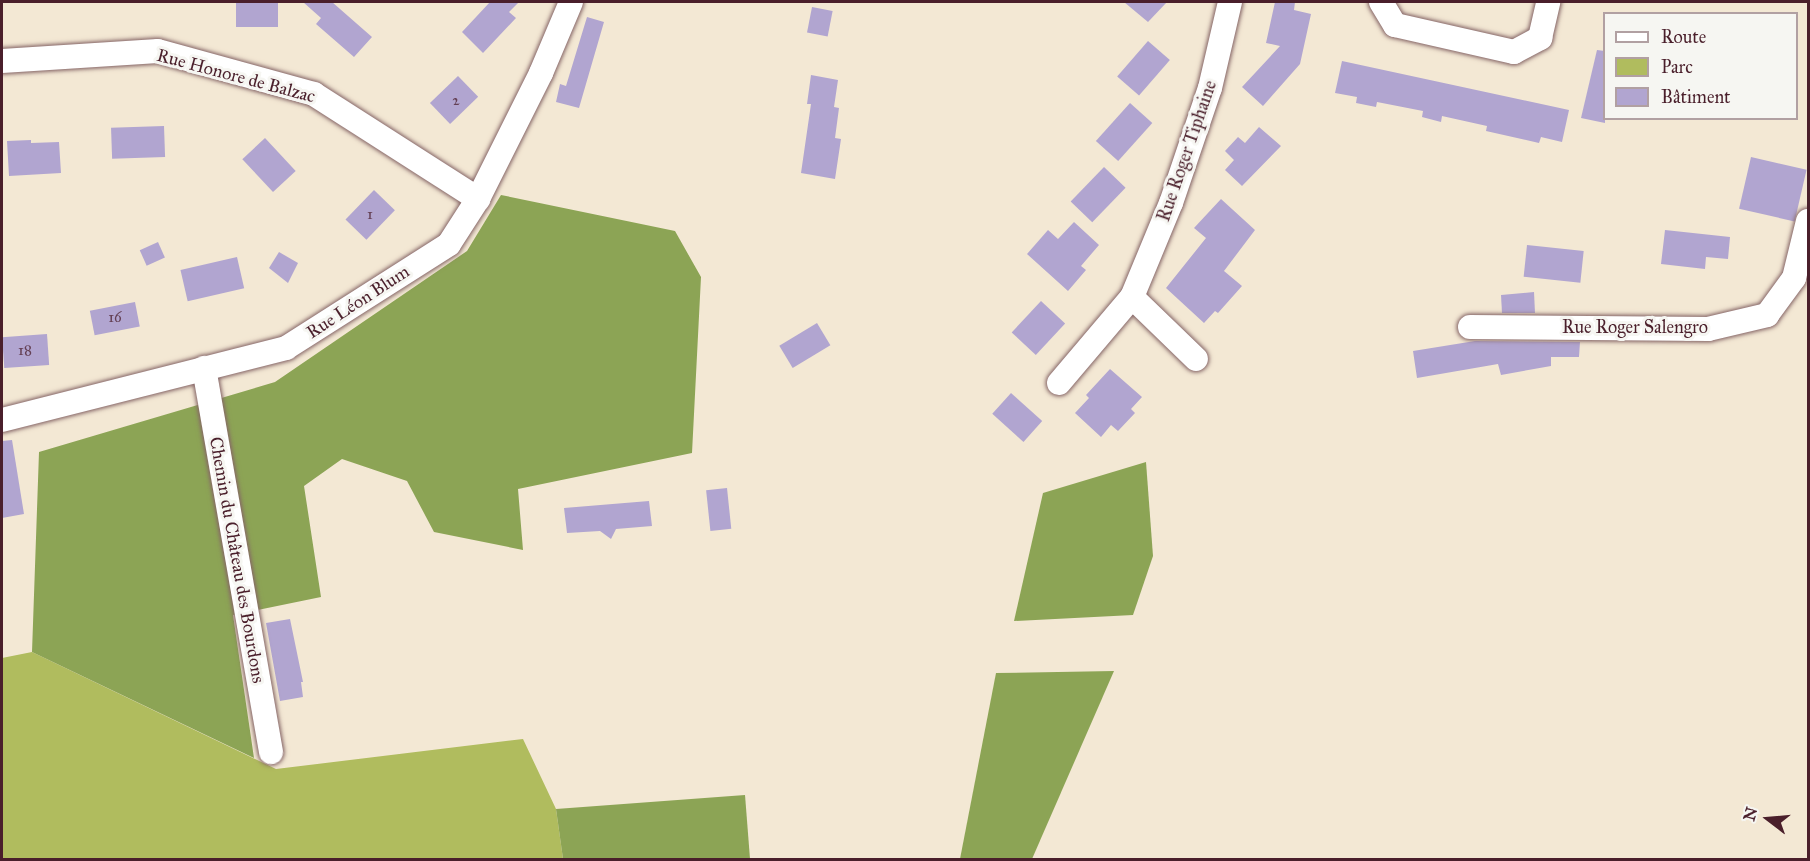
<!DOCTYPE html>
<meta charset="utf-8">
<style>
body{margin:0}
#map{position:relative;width:1810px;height:861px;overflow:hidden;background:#f3e8d4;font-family:"IM FELL Great Primer",serif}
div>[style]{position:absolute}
.green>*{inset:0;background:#b0bc5e}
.forest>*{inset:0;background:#8ca455}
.building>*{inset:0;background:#b1a5d0;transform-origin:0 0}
.roads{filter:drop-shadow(0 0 2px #856566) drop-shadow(0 0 2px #856566)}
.street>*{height:24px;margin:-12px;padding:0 12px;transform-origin:12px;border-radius:12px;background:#fff}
span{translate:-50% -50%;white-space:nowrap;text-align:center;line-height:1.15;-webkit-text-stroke:6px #f6f6f2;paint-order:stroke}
.number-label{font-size:15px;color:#644054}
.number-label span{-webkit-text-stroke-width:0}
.street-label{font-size:18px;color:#4a1f2b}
.frame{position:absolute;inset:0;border:3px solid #4a1f2b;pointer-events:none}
.legend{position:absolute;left:1603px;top:12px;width:195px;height:108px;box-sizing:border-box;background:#f6f6f2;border:2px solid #b1a0a2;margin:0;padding:8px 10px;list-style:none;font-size:18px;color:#4a1f2b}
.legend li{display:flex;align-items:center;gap:12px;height:30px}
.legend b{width:30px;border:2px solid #b1a0a2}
.north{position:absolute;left:1738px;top:789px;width:60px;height:60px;-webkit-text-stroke:4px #f6f6f2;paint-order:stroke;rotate:286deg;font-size:16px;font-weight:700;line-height:24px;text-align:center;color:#4a1f2b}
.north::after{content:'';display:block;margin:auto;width:21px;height:27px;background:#4a1f2b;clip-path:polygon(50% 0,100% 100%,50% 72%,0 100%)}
</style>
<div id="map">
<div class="green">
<div style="clip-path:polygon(32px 652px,276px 769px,523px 739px,556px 809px,563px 859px,2px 860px,2px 658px)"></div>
</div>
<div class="forest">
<div style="clip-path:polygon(501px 195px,675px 231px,701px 277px,692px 453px,518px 489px,523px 550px,434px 532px,407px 481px,342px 459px,304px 486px,321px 597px,233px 615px,254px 758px,32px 652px,39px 452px,275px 382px,467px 251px)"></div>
<div style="clip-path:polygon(1146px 462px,1153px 556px,1133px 615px,1014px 621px,1043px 493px)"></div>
<div style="clip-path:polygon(1114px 671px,1032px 859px,960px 859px,996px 673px)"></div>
<div style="clip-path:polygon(745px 795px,750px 859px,563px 859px,556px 809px)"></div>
</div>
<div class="building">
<div style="left:236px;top:2px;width:42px;height:25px"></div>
<div style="clip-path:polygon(303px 2px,332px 2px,372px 37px,354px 57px,316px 24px,321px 18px)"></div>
<div style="clip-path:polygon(490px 2px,519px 2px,509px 12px,516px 18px,483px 53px,462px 32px)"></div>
<div style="clip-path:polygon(1124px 2px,1167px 2px,1148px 22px)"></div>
<div style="clip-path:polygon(1275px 2px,1295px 2px,1294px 10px,1311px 14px,1300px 64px,1263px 106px,1242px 87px,1280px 46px,1266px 43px)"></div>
<div style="left:812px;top:7px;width:21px;height:26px;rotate:11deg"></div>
<div style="clip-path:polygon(587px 17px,604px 22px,579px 108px,556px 102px,560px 84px,566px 86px)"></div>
<div style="left:1148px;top:41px;width:29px;height:47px;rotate:41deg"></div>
<div style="clip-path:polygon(1597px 50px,1605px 51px,1605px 123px,1581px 118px)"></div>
<div style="clip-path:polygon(1342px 61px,1569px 110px,1562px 142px,1541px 137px,1539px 143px,1486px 131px,1487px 126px,1442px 116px,1441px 122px,1422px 117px,1423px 111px,1377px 102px,1376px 107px,1356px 103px,1357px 97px,1335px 93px)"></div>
<div style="clip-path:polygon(811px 75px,838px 80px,834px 107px,839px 108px,835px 138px,841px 139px,835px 179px,801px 173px,811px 104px,807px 104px)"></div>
<div style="left:458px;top:76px;width:29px;height:39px;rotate:46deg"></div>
<div style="left:1130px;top:103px;width:30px;height:51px;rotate:42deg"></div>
<div style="left:164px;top:126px;width:31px;height:53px;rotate:88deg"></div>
<div style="clip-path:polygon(1259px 127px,1281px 146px,1242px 186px,1225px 170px,1234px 160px,1225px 151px,1238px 137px,1245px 143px)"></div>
<div style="left:265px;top:138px;width:45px;height:31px;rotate:47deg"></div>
<div style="clip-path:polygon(31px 140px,31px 143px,59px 142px,61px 173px,9px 176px,7px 141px)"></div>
<div style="left:1751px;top:157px;width:57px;height:53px;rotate:13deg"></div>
<div style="left:1104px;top:167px;width:30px;height:48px;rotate:44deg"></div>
<div style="left:374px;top:190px;width:29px;height:41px;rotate:44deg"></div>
<div style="clip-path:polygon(1221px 199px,1255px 230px,1224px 271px,1242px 286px,1218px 313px,1215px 311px,1204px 323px,1166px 288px,1206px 238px,1194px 228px)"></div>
<div style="clip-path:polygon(1074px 222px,1099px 245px,1081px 266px,1086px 270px,1068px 291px,1027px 254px,1048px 230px,1058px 239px)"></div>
<div style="clip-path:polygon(1665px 230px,1730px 237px,1728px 259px,1706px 257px,1705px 269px,1661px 264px)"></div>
<div style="left:158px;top:242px;width:17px;height:20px;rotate:66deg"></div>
<div style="left:1527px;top:245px;width:57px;height:32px;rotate:6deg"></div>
<div style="clip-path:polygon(279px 252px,298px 263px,288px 283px,269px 268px)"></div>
<div style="left:237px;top:257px;width:32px;height:58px;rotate:77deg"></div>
<div style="clip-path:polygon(1534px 292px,1535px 313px,1502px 313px,1501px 295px)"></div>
<div style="left:1041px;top:301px;width:33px;height:43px;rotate:43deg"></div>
<div style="left:135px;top:302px;width:25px;height:46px;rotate:79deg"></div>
<div style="left:817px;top:323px;width:26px;height:44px;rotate:59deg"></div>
<div style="left:47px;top:334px;width:31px;height:45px;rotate:86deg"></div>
<div style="clip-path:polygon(1475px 341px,1580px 342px,1579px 357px,1551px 357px,1551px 366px,1501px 375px,1498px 364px,1417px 378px,1413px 351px)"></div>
<div style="clip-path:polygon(1110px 369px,1142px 397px,1131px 409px,1135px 413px,1118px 431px,1111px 425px,1101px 437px,1075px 413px,1089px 398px,1086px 395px)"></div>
<div style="left:1011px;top:393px;width:42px;height:28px;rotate:42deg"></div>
<div style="clip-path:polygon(12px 440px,24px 514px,2px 518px,2px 441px)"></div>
<div style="left:727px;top:488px;width:41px;height:21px;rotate:84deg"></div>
<div style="clip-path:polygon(649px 501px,652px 526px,616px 529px,611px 539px,600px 531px,567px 533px,564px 508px)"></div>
<div style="clip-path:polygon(290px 619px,303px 682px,301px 682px,303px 697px,280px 701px,266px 623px)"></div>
</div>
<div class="roads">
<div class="street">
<div style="left:1381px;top:2px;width:27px;rotate:59deg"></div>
<div style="left:1395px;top:25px;width:122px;rotate:12.8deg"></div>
<div style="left:1514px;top:52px;width:30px;rotate:-28deg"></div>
<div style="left:1540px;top:38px;width:37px;rotate:-77deg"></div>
<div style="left:2px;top:61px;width:156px;rotate:-3.7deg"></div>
<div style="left:158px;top:51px;width:162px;rotate:15.4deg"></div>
<div style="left:314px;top:94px;width:195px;rotate:32.6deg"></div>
<div style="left:1132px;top:297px;width:89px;rotate:44.1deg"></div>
<div style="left:1470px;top:327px;width:238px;rotate:0.5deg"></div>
<div style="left:1708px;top:329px;width:61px;rotate:-13.3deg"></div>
<div style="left:1767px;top:315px;width:46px;rotate:-53.9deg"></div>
<div style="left:1794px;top:278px;width:59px;rotate:-76.2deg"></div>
<div style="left:204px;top:368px;width:390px;rotate:80.1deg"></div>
<div style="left:1059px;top:383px;width:113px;rotate:-49.7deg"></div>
<div style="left:1132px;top:297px;width:102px;rotate:-67.5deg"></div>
<div style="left:1171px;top:203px;width:121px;rotate:-71.3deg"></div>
<div style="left:1210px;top:88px;width:88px;rotate:-76.9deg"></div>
<div style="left:2px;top:420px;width:293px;rotate:-14.2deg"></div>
<div style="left:286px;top:348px;width:193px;rotate:-32.5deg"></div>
<div style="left:449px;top:244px;width:54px;rotate:-57.2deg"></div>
<div style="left:478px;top:199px;width:141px;rotate:-63.4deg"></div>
<div style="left:541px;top:73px;width:77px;rotate:-67.1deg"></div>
</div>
</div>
<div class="number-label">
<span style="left:456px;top:101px">2</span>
<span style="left:370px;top:215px">1</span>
<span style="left:115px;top:318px">16</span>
<span style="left:25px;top:351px">18</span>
</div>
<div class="street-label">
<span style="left:236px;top:76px;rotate:15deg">Rue Honore de Balzac</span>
<span style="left:1187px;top:151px;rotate:-71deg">Rue Roger Tiphaine</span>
<span style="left:358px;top:302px;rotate:-33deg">Rue Léon Blum</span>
<span style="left:1635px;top:327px">Rue Roger Salengro</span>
<span style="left:237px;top:560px;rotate:80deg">Chemin du Château des Bourdons</span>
</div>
<div class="frame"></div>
<ul class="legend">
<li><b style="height:8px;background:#fff"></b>Route</li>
<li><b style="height:16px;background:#b0bc5e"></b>Parc</li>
<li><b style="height:16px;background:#b1a5d0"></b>Bâtiment</li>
</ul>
<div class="north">N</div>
</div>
